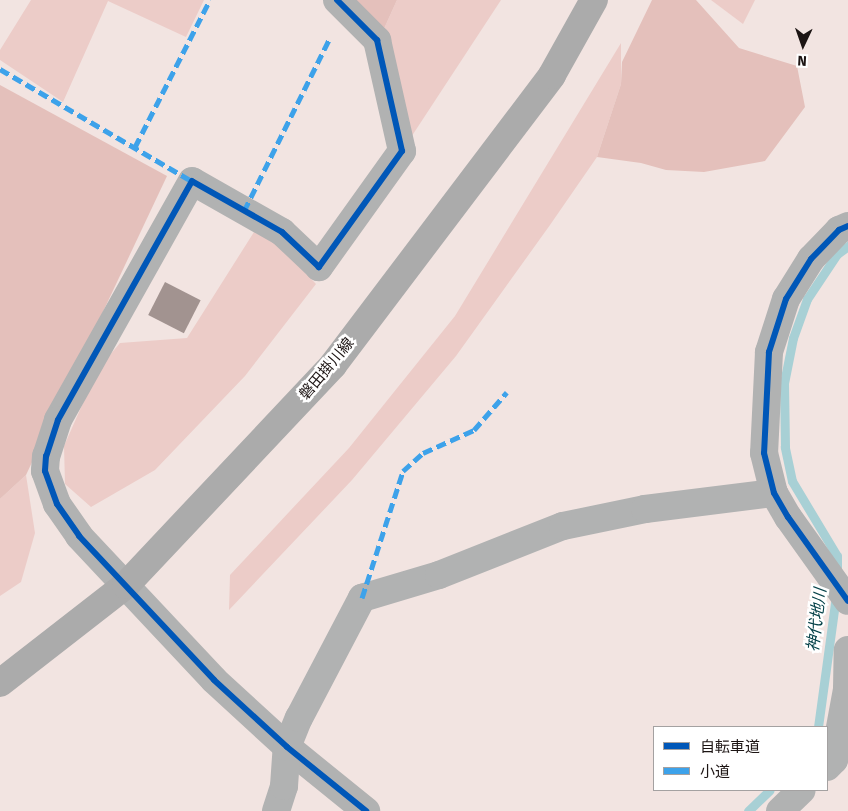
<!DOCTYPE html>
<meta charset="utf-8">
<style>
body{margin:0}
#map{position:relative;width:848px;height:811px;overflow:hidden;background:#f2e4e1;font-family:"Fira Sans","Noto Sans JP",sans-serif}
div>[style]{position:absolute}
.green>*{inset:0;background:#ecccc8}
.forest>*{inset:0;background:#e4c0bb}
.stream>*{height:9px;margin:-4.5px;padding:0 4.5px;transform-origin:4.5px;border-radius:4.5px;background:#a8d0d5}
.building>*{inset:0;background:#a29390;transform-origin:0 0}
.minor>*{height:28px;margin:-14px;padding:0 14px;transform-origin:14px;border-radius:14px;background:#b1b2b2}
.major>*{height:28px;margin:-14px;padding:0 14px;transform-origin:14px;border-radius:14px;background:#ababab}
.quiet>*{height:5px;margin-top:-2.5px;transform-origin:0;background:repeating-linear-gradient(90deg,#3da2ea 0 10px,transparent 0 15px)}
.cycleway>*{height:6px;margin:-3px;padding:0 3px;transform-origin:3px;border-radius:3px;background:#0057b8}
span{translate:-50% -50%;white-space:nowrap;text-align:center;line-height:1.15;-webkit-text-stroke:5px #fff;paint-order:stroke}
.street-label{font-size:15px;color:#1c1413}
.water-label{font-size:16px;color:#064249;font-style:italic}
.legend{position:absolute;left:653px;top:726px;width:175px;height:65px;box-sizing:border-box;background:#fff;border:1px solid #a4a1a1;margin:0;padding:6px 9px;list-style:none;font-size:15px;color:#1c1413}
.legend li{display:flex;align-items:center;gap:10px;height:25px}
.legend b{width:25px;border:1px solid #a4a1a1}
.north{position:absolute;left:778px;top:20px;width:50px;height:50px;-webkit-text-stroke:4px #fff;paint-order:stroke;rotate:183deg;font-size:14px;font-weight:700;line-height:20px;text-align:center;color:#1c1413}
.north::after{content:'';display:block;margin:auto;width:18px;height:22px;background:#1c1413;clip-path:polygon(50% 0,100% 100%,50% 72%,0 100%)}
</style>
<div id="map">
<div class="green">
<div style="clip-path:polygon(31px 0,204px 0,186px 37px,108px 1px,63px 102px,0 60px,0 50px)"></div>
<div style="clip-path:polygon(397px 0,501px 0,402px 151px,383px 31px)"></div>
<div style="clip-path:polygon(711px 0,755px 0,743px 24px)"></div>
<div style="clip-path:polygon(621px 43px,621px 84px,597px 157px,550px 225px,456px 356px,352px 480px,229px 610px,230px 575px,349px 448px,455px 316px)"></div>
<div style="clip-path:polygon(254px 232px,276px 242px,316px 284px,245px 376px,155px 470px,91px 507px,65px 484px,64px 446px,98px 369px,120px 343px,187px 338px)"></div>
<div style="clip-path:polygon(26px 475px,35px 533px,21px 582px,0 596px,0 499px)"></div>
</div>
<div class="forest">
<div style="clip-path:polygon(348px 0,397px 0,383px 31px)"></div>
<div style="clip-path:polygon(652px 0,696px 0,739px 48px,797px 66px,805px 107px,765px 161px,704px 172px,666px 170px,641px 163px,597px 157px,621px 84px,622px 62px)"></div>
<div style="clip-path:polygon(0 85px,167px 176px,26px 475px,0 499px)"></div>
</div>
<div class="stream">
<div style="left:837px;top:573px;width:17px;rotate:-90deg"></div>
<div style="left:837px;top:556px;width:87px;rotate:-121deg"></div>
<div style="left:792px;top:481px;width:35px;rotate:-102deg"></div>
<div style="left:785px;top:447px;width:64px;rotate:-90.9deg"></div>
<div style="left:784px;top:383px;width:46px;rotate:-78.7deg"></div>
<div style="left:793px;top:338px;width:41px;rotate:-70.3deg"></div>
<div style="left:807px;top:299px;width:54px;rotate:-56.3deg"></div>
<div style="left:837px;top:254px;width:14px;rotate:-36deg"></div>
<div style="left:818px;top:727px;width:132px;rotate:-82.2deg"></div>
<div style="left:748px;top:811px;width:30px;rotate:-44deg"></div>
</div>
<div class="building">
<div style="left:165px;top:282px;width:40px;height:37px;rotate:27deg"></div>
</div>
<div class="minor">
<div style="left:337px;top:0;width:57px;rotate:45deg"></div>
<div style="left:377px;top:40px;width:114px;rotate:77.3deg"></div>
<div style="left:402px;top:151px;width:143px;rotate:125.6deg"></div>
<div style="left:319px;top:267px;width:51px;rotate:-136.6deg"></div>
<div style="left:282px;top:232px;width:103px;rotate:-150.5deg"></div>
<div style="left:192px;top:181px;width:274px;rotate:119.3deg"></div>
<div style="left:58px;top:420px;width:38px;rotate:108deg"></div>
<div style="left:46px;top:456px;width:15px;rotate:94deg"></div>
<div style="left:45px;top:471px;width:35px;rotate:70deg"></div>
<div style="left:57px;top:504px;width:39px;rotate:55deg"></div>
<div style="left:79px;top:536px;width:197px;rotate:46.8deg"></div>
<div style="left:214px;top:680px;width:99px;rotate:42.5deg"></div>
<div style="left:287px;top:747px;width:102px;rotate:39deg"></div>
<div style="left:848px;top:226px;width:10px;rotate:156deg"></div>
<div style="left:839px;top:230px;width:40px;rotate:134deg"></div>
<div style="left:811px;top:259px;width:47px;rotate:122deg"></div>
<div style="left:786px;top:299px;width:56px;rotate:107.8deg"></div>
<div style="left:769px;top:352px;width:101px;rotate:92.8deg"></div>
<div style="left:764px;top:453px;width:41px;rotate:76deg"></div>
<div style="left:774px;top:493px;width:28px;rotate:60deg"></div>
<div style="left:788px;top:517px;width:103px;rotate:54.5deg"></div>
<div style="left:827px;top:767px;width:10px;rotate:-45deg"></div>
<div style="left:834px;top:760px;width:72px;rotate:-79.6deg"></div>
<div style="left:847px;top:689px;width:39px;rotate:-89deg"></div>
<div style="left:276px;top:811px;width:26px;rotate:-72deg"></div>
<div style="left:284px;top:786px;width:39px;rotate:-86deg"></div>
<div style="left:287px;top:747px;width:31px;rotate:-68deg"></div>
<div style="left:299px;top:718px;width:136px;rotate:-62.3deg"></div>
<div style="left:362px;top:598px;width:80px;rotate:-16.6deg"></div>
<div style="left:439px;top:575px;width:133px;rotate:-21.6deg"></div>
<div style="left:563px;top:526px;width:84px;rotate:-11.7deg"></div>
<div style="left:645px;top:509px;width:130px;rotate:-7.1deg"></div>
<div style="left:780px;top:811px;width:30px;rotate:-44deg"></div>
</div>
<div class="major">
<div style="left:0;top:683px;width:160px;rotate:-37.9deg"></div>
<div style="left:126px;top:585px;width:302px;rotate:-46.7deg"></div>
<div style="left:333px;top:365px;width:363px;rotate:-52.9deg"></div>
<div style="left:552px;top:75px;width:86px;rotate:-60.8deg"></div>
</div>
<div class="quiet">
<div style="left:0;top:69px;width:222px;rotate:30.3deg"></div>
<div style="left:135px;top:147px;width:165px;rotate:-63deg"></div>
<div style="left:244px;top:211px;width:193px;rotate:-63.6deg"></div>
<div style="left:362px;top:598px;width:133px;rotate:-72.1deg"></div>
<div style="left:403px;top:471px;width:27px;rotate:-42deg"></div>
<div style="left:423px;top:453px;width:56px;rotate:-24.3deg"></div>
<div style="left:474px;top:430px;width:50px;rotate:-49deg"></div>
</div>
<div class="cycleway">
<div style="left:337px;top:0;width:57px;rotate:45deg"></div>
<div style="left:377px;top:40px;width:114px;rotate:77.3deg"></div>
<div style="left:402px;top:151px;width:143px;rotate:125.6deg"></div>
<div style="left:319px;top:267px;width:51px;rotate:-136.6deg"></div>
<div style="left:282px;top:232px;width:103px;rotate:-150.5deg"></div>
<div style="left:192px;top:181px;width:274px;rotate:119.3deg"></div>
<div style="left:58px;top:420px;width:38px;rotate:108deg"></div>
<div style="left:46px;top:456px;width:15px;rotate:94deg"></div>
<div style="left:45px;top:471px;width:35px;rotate:70deg"></div>
<div style="left:57px;top:504px;width:39px;rotate:55deg"></div>
<div style="left:79px;top:536px;width:197px;rotate:46.8deg"></div>
<div style="left:214px;top:680px;width:99px;rotate:42.5deg"></div>
<div style="left:287px;top:747px;width:102px;rotate:39deg"></div>
<div style="left:848px;top:226px;width:10px;rotate:156deg"></div>
<div style="left:839px;top:230px;width:40px;rotate:134deg"></div>
<div style="left:811px;top:259px;width:47px;rotate:122deg"></div>
<div style="left:786px;top:299px;width:56px;rotate:107.8deg"></div>
<div style="left:769px;top:352px;width:101px;rotate:92.8deg"></div>
<div style="left:764px;top:453px;width:41px;rotate:76deg"></div>
<div style="left:774px;top:493px;width:28px;rotate:60deg"></div>
<div style="left:788px;top:517px;width:103px;rotate:54.5deg"></div>
</div>
<div class="street-label">
<span style="left:327px;top:369px;rotate:-50deg">磐田掛川線</span>
</div>
<div class="water-label">
<span style="left:817px;top:620px;rotate:-83deg">神代地川</span>
</div>
<ul class="legend">
<li><b style="height:6px;background:#0057b8"></b>自転車道</li>
<li><b style="height:6px;background:#3da2ea"></b>小道</li>
</ul>
<div class="north">N</div>
</div>
